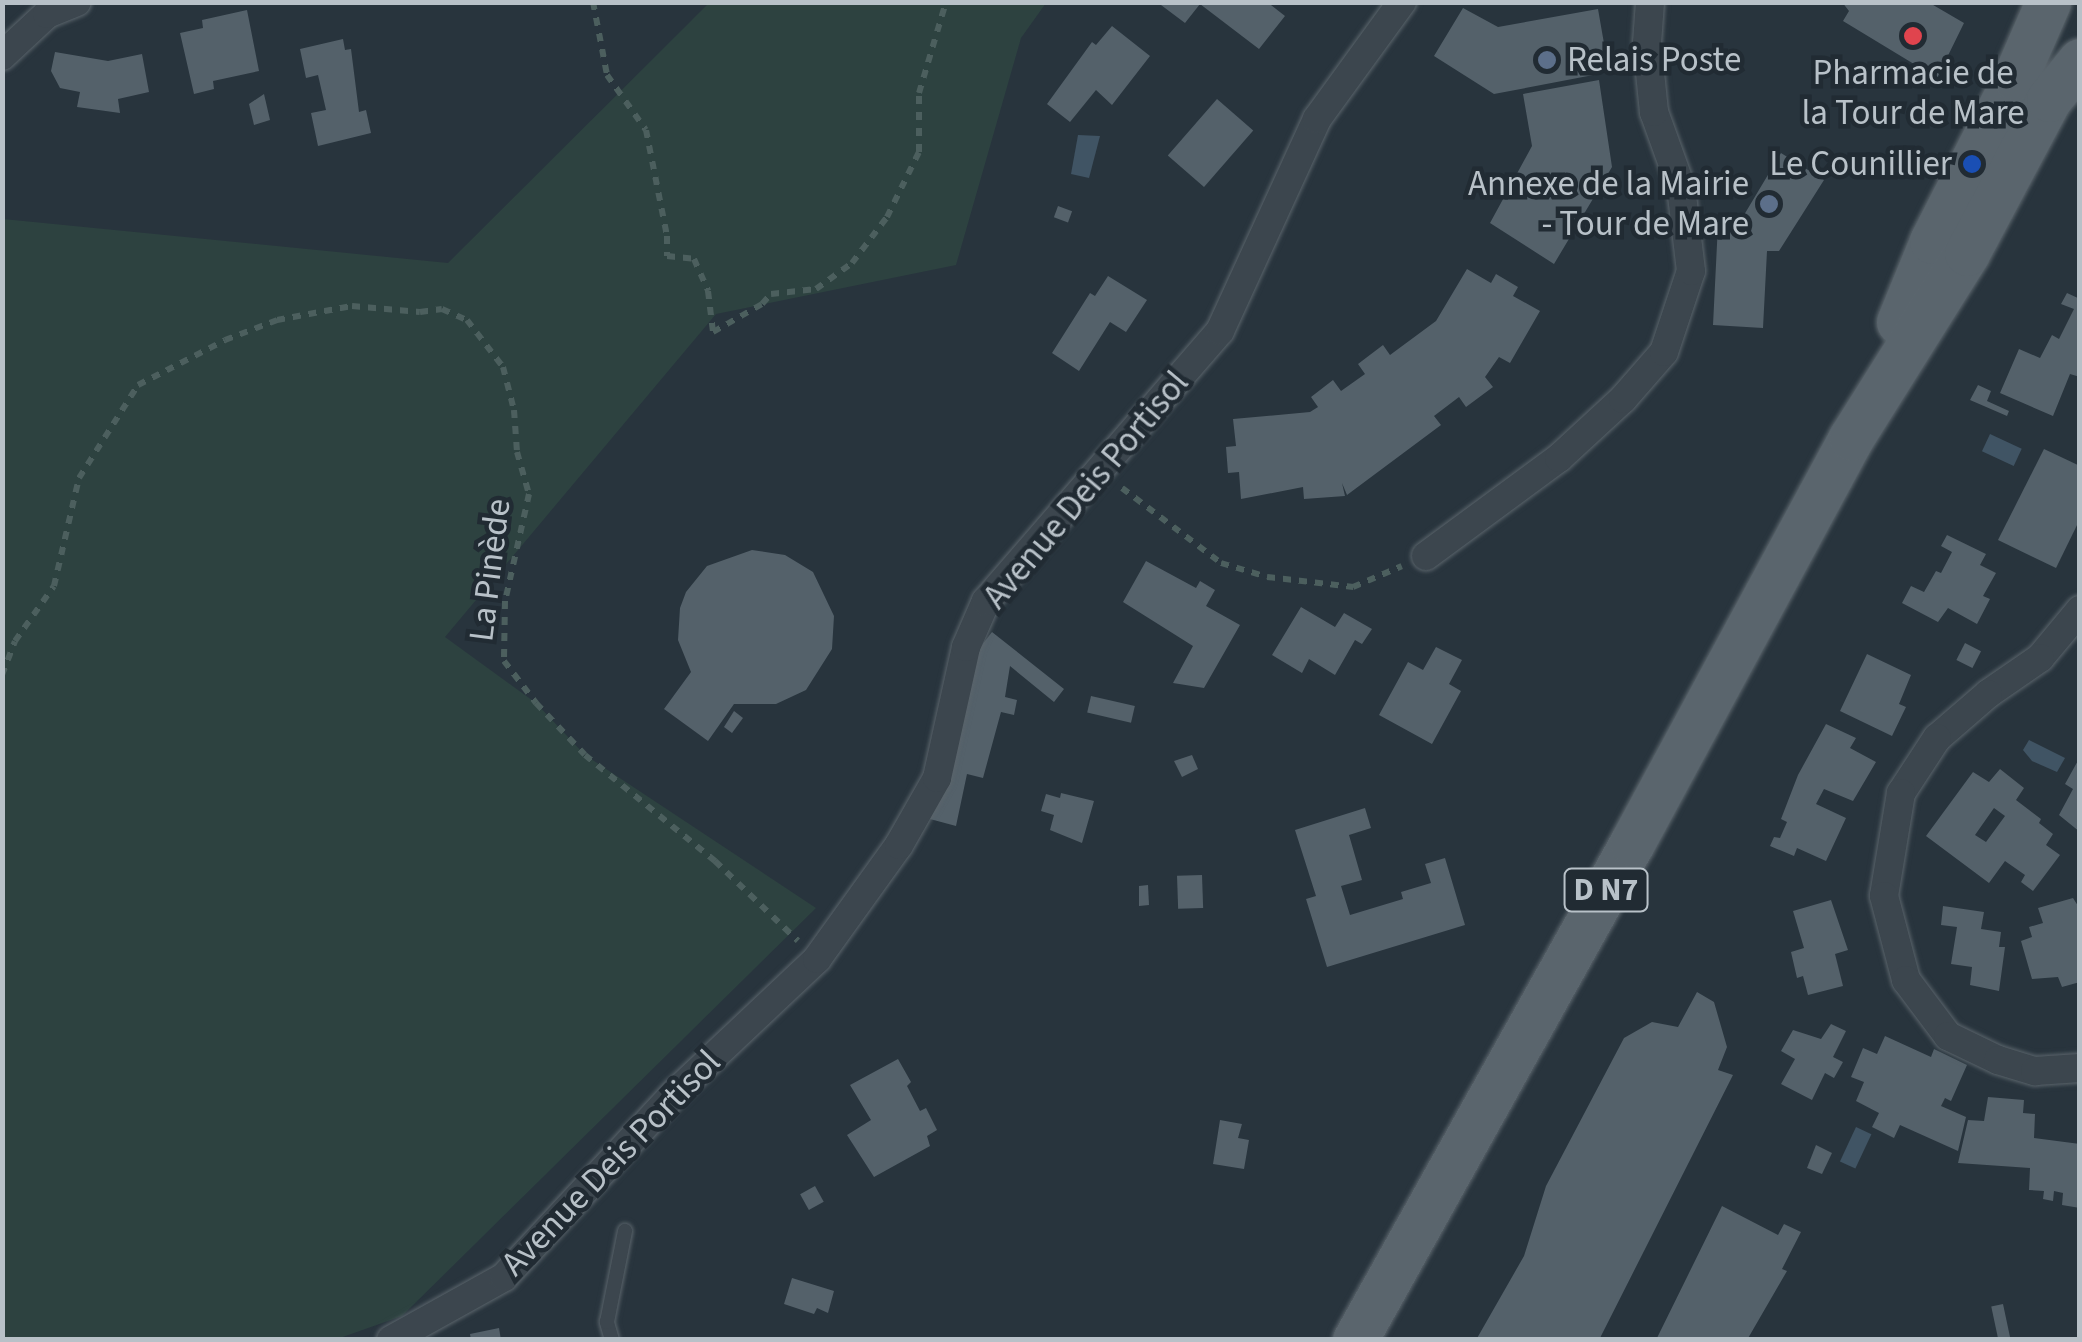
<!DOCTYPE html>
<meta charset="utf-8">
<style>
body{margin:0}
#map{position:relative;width:2082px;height:1342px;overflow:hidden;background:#28343d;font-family:"Source Sans 3",sans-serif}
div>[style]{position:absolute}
.green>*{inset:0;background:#2d4240}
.water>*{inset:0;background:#405464;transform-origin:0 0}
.building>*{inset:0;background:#54616a;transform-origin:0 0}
.path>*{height:6px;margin-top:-3px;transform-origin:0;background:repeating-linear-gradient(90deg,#4c5f5e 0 8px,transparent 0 16px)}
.roads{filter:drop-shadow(0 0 2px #5a646b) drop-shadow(0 0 2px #5a646b)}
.lane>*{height:14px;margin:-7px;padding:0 7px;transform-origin:7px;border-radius:7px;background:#3c464e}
.street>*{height:28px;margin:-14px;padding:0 14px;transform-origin:14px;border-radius:14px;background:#3c464e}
.primary>*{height:45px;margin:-22.5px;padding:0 22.5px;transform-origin:22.5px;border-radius:22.5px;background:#5a656d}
.dots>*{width:28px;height:28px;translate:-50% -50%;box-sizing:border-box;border:5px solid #212b33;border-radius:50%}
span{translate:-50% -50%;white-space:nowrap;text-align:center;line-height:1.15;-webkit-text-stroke:9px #212b33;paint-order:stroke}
.shield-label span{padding:2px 8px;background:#212b33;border:2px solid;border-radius:8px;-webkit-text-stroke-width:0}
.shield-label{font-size:32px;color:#b8c1c8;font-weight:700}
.poi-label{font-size:35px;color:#b8c1c8}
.left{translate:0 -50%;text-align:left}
.right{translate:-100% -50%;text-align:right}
.street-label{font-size:35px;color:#b8c1c8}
.frame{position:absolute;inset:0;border:5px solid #b8c1c8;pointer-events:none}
</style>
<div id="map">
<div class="green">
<div style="clip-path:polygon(709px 3px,1046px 3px,1021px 38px,956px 265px,716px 314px,445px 637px,536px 703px,585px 755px,816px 908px,402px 1316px,337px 1339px,3px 1339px,3px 219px,448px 263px)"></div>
</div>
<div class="water">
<div style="clip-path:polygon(1078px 135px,1100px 136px,1089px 178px,1071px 174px)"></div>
<div style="left:1990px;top:434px;width:35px;height:19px;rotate:25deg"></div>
<div style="clip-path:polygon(2029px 740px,2065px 758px,2057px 772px,2032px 761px,2023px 750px)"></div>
<div style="left:1856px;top:1127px;width:17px;height:38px;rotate:25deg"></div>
</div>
<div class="building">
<div style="clip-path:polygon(1157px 2px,1267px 2px,1285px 16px,1259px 49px,1200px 4px,1185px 23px)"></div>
<div style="clip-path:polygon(1842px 2px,1928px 2px,1964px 23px,1937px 78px,1843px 21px,1849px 11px)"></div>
<div style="clip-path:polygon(1463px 8px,1498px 27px,1598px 9px,1609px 72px,1494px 94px,1434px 56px)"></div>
<div style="clip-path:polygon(247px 10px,259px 71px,213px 81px,214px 89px,194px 94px,180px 33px,203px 28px,202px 20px)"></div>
<div style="clip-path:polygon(1112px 26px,1150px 56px,1112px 105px,1096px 90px,1070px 122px,1047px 104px,1092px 42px,1096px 45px)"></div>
<div style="clip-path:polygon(343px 39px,345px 50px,351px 49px,359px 112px,366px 110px,371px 133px,318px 146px,311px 113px,326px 110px,318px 75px,306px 78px,300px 49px)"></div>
<div style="clip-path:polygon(55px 52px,108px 61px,142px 54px,149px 92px,118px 99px,120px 113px,77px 107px,80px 92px,60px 88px,51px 71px)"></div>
<div style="clip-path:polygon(1599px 80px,1612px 167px,1554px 264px,1490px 223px,1532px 146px,1523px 94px)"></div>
<div style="clip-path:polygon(264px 94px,270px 120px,254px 125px,249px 104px)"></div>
<div style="left:1217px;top:99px;width:48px;height:75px;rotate:41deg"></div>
<div style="clip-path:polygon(1781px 153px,1824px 180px,1779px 251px,1767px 251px,1763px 328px,1713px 325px,1718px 224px,1738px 225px)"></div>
<div style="left:1058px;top:206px;width:15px;height:12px;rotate:20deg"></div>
<div style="clip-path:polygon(1467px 269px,1491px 283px,1496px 274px,1518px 287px,1513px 296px,1540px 311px,1510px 363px,1499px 357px,1485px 377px,1493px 387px,1466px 407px,1459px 397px,1434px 416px,1441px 425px,1347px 495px,1342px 483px,1345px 496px,1304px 499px,1303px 487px,1241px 499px,1239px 472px,1228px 473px,1226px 447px,1236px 446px,1233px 419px,1310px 412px,1318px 407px,1311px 397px,1333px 380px,1341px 391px,1365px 374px,1358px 364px,1383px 345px,1390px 355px,1436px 321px)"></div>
<div style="clip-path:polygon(1108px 276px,1147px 300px,1126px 332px,1110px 322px,1079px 371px,1052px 353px,1090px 293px,1095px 296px)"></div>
<div style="clip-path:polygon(2067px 293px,2080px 299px,2080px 377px,2070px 374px,2053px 416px,2000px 393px,2019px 349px,2040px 358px,2052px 335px,2059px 339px,2074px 309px,2061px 304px)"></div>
<div style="clip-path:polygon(1978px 385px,1991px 391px,1987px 401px,2009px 411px,2007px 416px,1970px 400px)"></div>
<div style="clip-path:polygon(2044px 449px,2080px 466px,2080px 519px,2056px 568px,1998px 540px)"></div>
<div style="clip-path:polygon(1947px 535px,1986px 554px,1980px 565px,1996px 573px,1983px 596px,1990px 599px,1977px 624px,1948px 608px,1938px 622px,1902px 603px,1911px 586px,1924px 592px,1936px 571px,1941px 573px,1952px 552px,1941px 546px)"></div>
<div style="clip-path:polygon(752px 550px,785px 555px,813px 572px,834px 616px,832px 649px,806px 690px,776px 704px,734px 704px,708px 741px,664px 709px,691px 672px,678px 640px,680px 608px,686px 592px,707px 566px)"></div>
<div style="clip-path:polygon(1146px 561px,1196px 588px,1200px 581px,1215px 590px,1206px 606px,1240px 625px,1204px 688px,1173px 683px,1193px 646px,1123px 602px)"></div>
<div style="clip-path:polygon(1301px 607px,1335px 627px,1344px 613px,1372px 629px,1362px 644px,1355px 640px,1335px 675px,1309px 659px,1302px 673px,1272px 655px)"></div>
<div style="clip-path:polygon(992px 632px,1064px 689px,1054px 702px,1010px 666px,1005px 697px,1017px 700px,1014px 715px,1001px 712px,983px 778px,967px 774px,956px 826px,930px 819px,978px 650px)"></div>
<div style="left:1965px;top:643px;width:18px;height:19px;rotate:27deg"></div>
<div style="clip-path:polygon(1436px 647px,1462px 660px,1449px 684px,1461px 691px,1432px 744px,1379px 715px,1408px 662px,1423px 670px)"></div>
<div style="clip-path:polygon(1867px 654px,1911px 675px,1899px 704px,1906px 707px,1892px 736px,1840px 711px)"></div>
<div style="left:1091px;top:696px;width:45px;height:17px;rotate:13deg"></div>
<div style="clip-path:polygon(734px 711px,743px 718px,732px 733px,724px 727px)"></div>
<div style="clip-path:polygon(1826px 724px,1856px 738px,1850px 748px,1876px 762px,1853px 801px,1824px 789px,1816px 804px,1846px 818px,1826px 861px,1797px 848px,1794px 856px,1770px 846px,1774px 837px,1780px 838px,1787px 822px,1781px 819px,1798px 775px)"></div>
<div style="clip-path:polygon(1192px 755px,1198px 769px,1182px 777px,1174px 761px)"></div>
<div style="clip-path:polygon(2080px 757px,2080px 832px,2059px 815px,2073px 789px,2065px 784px)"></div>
<div style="clip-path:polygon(evenodd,2000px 769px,2024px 788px,2016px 800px,2041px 819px,2039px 823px,2053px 834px,2046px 845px,2060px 855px,2033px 891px,2021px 882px,2025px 875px,2005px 861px,1989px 883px,1926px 836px,1973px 772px,1989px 782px,2000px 769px,1994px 808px,2005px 816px,1986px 842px,1975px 835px,1994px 808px)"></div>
<div style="clip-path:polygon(1061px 793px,1094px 801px,1082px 843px,1050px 830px,1054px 815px,1041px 811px,1046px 794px,1060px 798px)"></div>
<div style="clip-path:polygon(1365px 808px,1371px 828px,1349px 835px,1362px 880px,1341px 886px,1350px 915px,1403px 899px,1401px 892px,1431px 883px,1425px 864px,1445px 858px,1465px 925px,1327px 967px,1306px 899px,1316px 896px,1295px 830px)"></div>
<div style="left:1202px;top:875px;width:33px;height:25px;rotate:88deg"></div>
<div style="clip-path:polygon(1148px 885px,1149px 905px,1139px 906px,1139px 886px)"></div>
<div style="clip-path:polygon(2073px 898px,2080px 909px,2080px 982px,2062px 987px,2058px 977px,2032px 979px,2021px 941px,2032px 937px,2029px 927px,2043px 923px,2038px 908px)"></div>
<div style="clip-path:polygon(1831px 900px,1848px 950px,1835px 954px,1843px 986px,1808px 995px,1803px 976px,1797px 978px,1791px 952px,1804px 948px,1793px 911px)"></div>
<div style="clip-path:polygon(1943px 906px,1984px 912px,1981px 929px,2001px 932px,1999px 947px,2005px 947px,1999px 991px,1970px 985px,1972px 967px,1951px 964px,1957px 927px,1941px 925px)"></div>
<div style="clip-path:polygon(1697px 992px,1714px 1002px,1727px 1047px,1718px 1070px,1733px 1075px,1599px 1340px,1476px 1340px,1524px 1256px,1546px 1186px,1624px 1038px,1652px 1022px,1678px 1027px)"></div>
<div style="clip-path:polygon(1831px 1024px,1846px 1031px,1833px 1057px,1843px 1062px,1834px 1078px,1825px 1073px,1812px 1100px,1781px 1084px,1795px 1059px,1781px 1051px,1793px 1030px,1821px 1039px)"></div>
<div style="clip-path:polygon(1885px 1036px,1931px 1057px,1934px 1049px,1967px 1065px,1951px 1101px,1945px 1098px,1941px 1106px,1966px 1117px,1958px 1151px,1900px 1125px,1894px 1138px,1872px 1127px,1879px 1113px,1856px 1101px,1864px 1082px,1851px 1077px,1863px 1048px,1877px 1054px)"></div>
<div style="clip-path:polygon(898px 1059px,911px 1082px,907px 1086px,920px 1111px,926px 1108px,937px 1130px,927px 1136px,930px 1146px,874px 1177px,847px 1135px,871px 1120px,850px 1085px)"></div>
<div style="clip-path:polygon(1988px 1097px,2024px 1100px,2023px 1113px,2035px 1114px,2034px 1138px,2080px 1144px,2080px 1208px,2062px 1205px,2063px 1193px,2054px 1191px,2053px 1201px,2043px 1199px,2044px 1191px,2029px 1190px,2030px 1168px,1958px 1163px,1968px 1120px,1984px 1121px)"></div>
<div style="clip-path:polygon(1220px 1120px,1242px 1124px,1238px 1138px,1249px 1140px,1244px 1169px,1213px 1164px)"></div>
<div style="clip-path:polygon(1816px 1145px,1832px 1153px,1822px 1174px,1807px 1168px)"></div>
<div style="left:815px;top:1186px;width:18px;height:17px;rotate:61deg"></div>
<div style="clip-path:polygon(1722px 1206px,1778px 1235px,1784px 1224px,1801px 1232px,1782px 1269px,1787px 1271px,1747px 1340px,1656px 1340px)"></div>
<div style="clip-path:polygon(792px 1278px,834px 1291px,828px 1313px,817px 1308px,814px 1314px,784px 1304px)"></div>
<div style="left:2003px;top:1304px;width:34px;height:12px;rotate:78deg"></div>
<div style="clip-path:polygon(499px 1328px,501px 1340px,471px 1340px,470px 1334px)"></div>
</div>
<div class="path">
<div style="left:593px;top:2px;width:74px;rotate:79.1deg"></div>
<div style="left:607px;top:75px;width:67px;rotate:54.7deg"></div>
<div style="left:646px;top:130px;width:108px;rotate:78.8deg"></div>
<div style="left:667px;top:236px;width:20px;rotate:90deg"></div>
<div style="left:667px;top:256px;width:27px;rotate:6deg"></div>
<div style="left:694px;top:259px;width:35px;rotate:66deg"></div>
<div style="left:708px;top:291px;width:41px;rotate:83deg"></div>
<div style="left:713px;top:332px;width:56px;rotate:-29.7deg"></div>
<div style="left:762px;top:304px;width:13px;rotate:-48deg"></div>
<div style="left:771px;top:294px;width:45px;rotate:-6.3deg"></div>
<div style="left:816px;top:289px;width:44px;rotate:-35.8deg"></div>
<div style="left:852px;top:263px;width:58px;rotate:-52.7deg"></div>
<div style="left:887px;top:217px;width:72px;rotate:-63.8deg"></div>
<div style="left:919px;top:152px;width:59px;rotate:-90deg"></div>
<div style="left:919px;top:93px;width:95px;rotate:-73.5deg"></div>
<div style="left:1122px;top:488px;width:124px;rotate:37.1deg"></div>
<div style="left:1221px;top:563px;width:48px;rotate:16.9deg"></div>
<div style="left:1267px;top:577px;width:87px;rotate:6.6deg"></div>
<div style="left:1353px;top:587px;width:53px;rotate:-23.2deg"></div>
<div style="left:2px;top:675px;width:36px;rotate:-69deg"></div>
<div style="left:15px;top:641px;width:67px;rotate:-54.7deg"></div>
<div style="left:54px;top:586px;width:111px;rotate:-77deg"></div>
<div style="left:79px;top:478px;width:110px;rotate:-57.6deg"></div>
<div style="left:138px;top:385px;width:98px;rotate:-27.3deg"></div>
<div style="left:225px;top:340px;width:56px;rotate:-21deg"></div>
<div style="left:277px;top:320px;width:76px;rotate:-10.6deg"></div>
<div style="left:352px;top:306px;width:68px;rotate:5deg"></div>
<div style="left:420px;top:312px;width:22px;rotate:-8deg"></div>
<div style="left:442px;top:309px;width:27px;rotate:24deg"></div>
<div style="left:467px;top:320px;width:59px;rotate:52.5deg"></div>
<div style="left:503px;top:367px;width:44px;rotate:75.7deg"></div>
<div style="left:514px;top:410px;width:42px;rotate:85.9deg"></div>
<div style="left:517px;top:452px;width:44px;rotate:74.1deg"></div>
<div style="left:529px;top:494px;width:110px;rotate:102.6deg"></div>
<div style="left:505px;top:601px;width:60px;rotate:91deg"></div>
<div style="left:504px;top:661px;width:53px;rotate:52.7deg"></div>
<div style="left:536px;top:703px;width:71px;rotate:46.7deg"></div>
<div style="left:585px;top:755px;width:168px;rotate:39.2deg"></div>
<div style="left:715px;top:861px;width:115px;rotate:43.9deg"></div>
</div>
<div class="roads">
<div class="lane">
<div style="left:612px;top:1340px;width:19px;rotate:-106deg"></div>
<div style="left:607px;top:1322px;width:93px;rotate:-78.8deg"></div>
</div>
<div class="street">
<div style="left:2px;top:56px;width:62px;rotate:-43deg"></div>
<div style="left:47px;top:14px;width:32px;rotate:-22deg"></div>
<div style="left:1426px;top:556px;width:165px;rotate:-36.4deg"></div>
<div style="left:1559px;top:458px;width:87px;rotate:-42.7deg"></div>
<div style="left:1623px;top:399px;width:62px;rotate:-48.9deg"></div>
<div style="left:1664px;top:352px;width:85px;rotate:-71.6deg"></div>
<div style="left:1691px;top:271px;width:85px;rotate:-96.8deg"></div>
<div style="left:1681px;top:187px;width:80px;rotate:-109.8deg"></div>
<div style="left:1654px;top:112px;width:69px;rotate:-95.8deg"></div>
<div style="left:1647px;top:43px;width:41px;rotate:-85.8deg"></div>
<div style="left:2080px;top:610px;width:62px;rotate:129.8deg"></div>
<div style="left:2040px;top:658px;width:63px;rotate:145.3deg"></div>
<div style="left:1988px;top:694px;width:67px;rotate:139.2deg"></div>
<div style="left:1937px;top:738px;width:66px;rotate:123.2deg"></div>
<div style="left:1901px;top:793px;width:104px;rotate:99.4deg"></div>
<div style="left:1884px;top:896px;width:87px;rotate:75.3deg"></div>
<div style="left:1906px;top:980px;width:70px;rotate:53.1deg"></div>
<div style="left:1948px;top:1036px;width:55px;rotate:25.6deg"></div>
<div style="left:1998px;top:1060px;width:39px;rotate:17deg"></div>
<div style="left:2035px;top:1071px;width:45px;rotate:-3.8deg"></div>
<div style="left:391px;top:1340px;width:129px;rotate:-29.1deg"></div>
<div style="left:504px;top:1277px;width:251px;rotate:-47.1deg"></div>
<div style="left:675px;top:1093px;width:195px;rotate:-43.3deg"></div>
<div style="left:817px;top:959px;width:140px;rotate:-54.3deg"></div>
<div style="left:899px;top:845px;width:77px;rotate:-60.4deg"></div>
<div style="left:937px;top:778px;width:134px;rotate:-77.5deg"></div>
<div style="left:966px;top:647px;width:50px;rotate:-66.5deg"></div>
<div style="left:986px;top:601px;width:357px;rotate:-49.1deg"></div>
<div style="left:1220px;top:331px;width:233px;rotate:-65.4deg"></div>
<div style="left:1317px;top:119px;width:145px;rotate:-54deg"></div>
</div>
<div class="primary">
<div style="left:1899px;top:322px;width:87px;rotate:-67.8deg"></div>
<div style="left:1932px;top:241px;width:183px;rotate:-63deg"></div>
<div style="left:2015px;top:78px;width:83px;rotate:-66.5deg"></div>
<div style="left:1355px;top:1340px;width:569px;rotate:-60.87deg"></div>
<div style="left:1632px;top:843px;width:460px;rotate:-61.6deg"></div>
<div style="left:1851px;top:438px;width:218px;rotate:-57.9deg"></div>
<div style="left:1967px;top:253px;width:174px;rotate:-62deg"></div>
<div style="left:2049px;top:99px;width:49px;rotate:-50.8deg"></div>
</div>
</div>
<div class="dots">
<div style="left:1913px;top:36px;background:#e0444e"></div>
<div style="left:1547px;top:60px;background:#5c6f8a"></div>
<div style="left:1972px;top:164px;background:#1a4fb4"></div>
<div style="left:1769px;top:204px;background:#5c6f8a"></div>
</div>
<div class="shield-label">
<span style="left:1606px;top:890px">D N7</span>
</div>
<div class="poi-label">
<span class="left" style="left:1567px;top:60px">Relais Poste</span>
<span style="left:1913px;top:93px">Pharmacie de<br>la Tour de Mare</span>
<span class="right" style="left:1952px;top:164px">Le Counillier</span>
<span class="right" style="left:1749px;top:204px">Annexe de la Mairie<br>- Tour de Mare</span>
</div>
<div class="street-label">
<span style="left:1086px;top:490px;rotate:-50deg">Avenue Deis Portisol</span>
<span style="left:490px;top:570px;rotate:-83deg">La Pinède</span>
<span style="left:611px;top:1163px;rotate:-46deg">Avenue Deis Portisol</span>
</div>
<div class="frame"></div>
</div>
